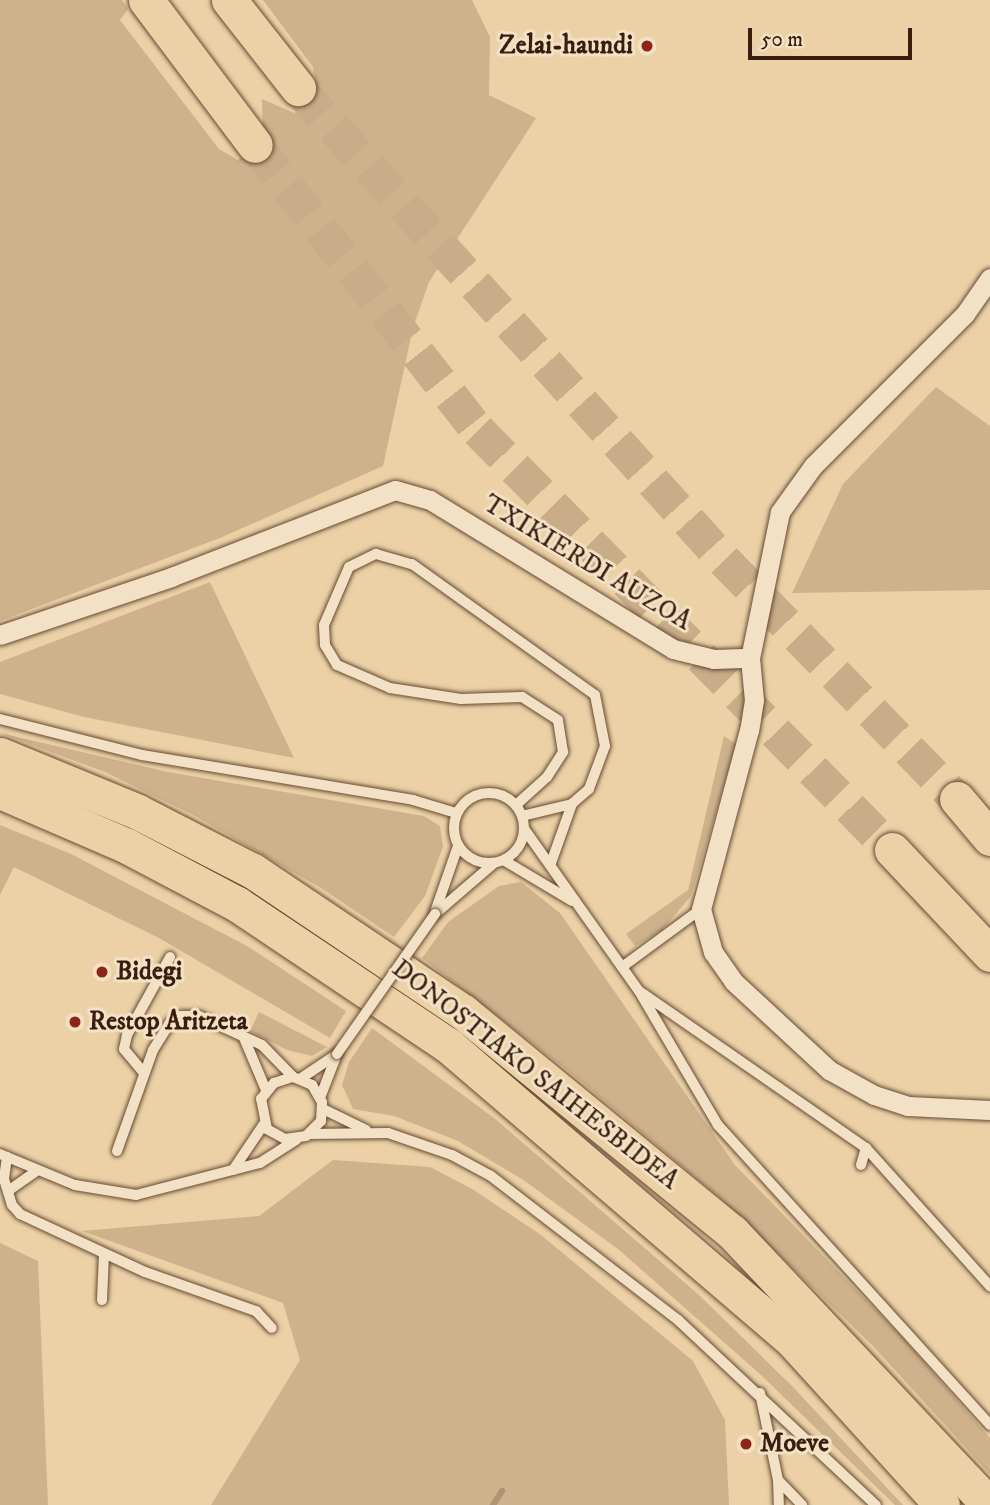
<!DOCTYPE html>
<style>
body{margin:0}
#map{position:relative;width:990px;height:1505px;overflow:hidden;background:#ecd1a6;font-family:"IM FELL DW Pica",serif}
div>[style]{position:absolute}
.green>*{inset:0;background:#ceb28c}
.stream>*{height:6px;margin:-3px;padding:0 3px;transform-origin:3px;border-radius:3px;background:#af9473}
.highway-tunnel>*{height:35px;margin-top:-17.5px;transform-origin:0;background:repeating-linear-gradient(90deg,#c8ad88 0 35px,transparent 0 53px)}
.roads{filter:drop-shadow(0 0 2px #664a35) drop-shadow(0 0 2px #664a35)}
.lane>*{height:10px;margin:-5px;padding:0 5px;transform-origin:5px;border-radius:5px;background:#f3e1c5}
.lane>.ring{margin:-5px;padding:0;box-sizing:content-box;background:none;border:10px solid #f3e1c5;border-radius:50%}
.street>*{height:19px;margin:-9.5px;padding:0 9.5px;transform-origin:9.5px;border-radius:9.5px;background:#f3e1c5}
.highway>*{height:35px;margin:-17.5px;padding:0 17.5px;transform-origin:17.5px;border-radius:17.5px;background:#ecd1a6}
.bridges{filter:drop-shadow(0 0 2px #664a35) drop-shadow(0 0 2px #664a35)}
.lane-bridge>*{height:10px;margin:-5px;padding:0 5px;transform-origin:5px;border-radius:5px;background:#f3e1c5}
.dots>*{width:19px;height:19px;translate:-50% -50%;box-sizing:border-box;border:4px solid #f3e1c5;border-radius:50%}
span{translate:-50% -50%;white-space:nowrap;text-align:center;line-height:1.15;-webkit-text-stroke:6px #f3e1c5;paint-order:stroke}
.poi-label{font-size:26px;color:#391d0f;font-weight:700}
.right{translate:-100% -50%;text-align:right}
.left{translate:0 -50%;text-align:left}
.street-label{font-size:26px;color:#391d0f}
.scale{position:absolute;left:748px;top:28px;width:164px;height:32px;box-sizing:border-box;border:4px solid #391d0f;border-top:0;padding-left:9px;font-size:21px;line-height:24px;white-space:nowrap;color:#391d0f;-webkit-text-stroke:5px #f3e1c5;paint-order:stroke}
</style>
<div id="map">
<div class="green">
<div style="clip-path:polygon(0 0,122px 0,128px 9px,120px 20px,219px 149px,238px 160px,263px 141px,262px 99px,294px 113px,318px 96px,313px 67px,263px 0,472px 0,490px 37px,489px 95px,536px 118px,429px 282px,413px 328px,383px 466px,220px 538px,0 621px)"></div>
<div style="clip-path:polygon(936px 387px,990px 426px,990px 590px,792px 593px,843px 484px)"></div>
<div style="clip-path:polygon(210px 582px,294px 758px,84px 717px,0 694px,0 662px)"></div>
<div style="clip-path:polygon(0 733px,168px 772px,424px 816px,440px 826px,443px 847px,425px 896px,394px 937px,321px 888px,195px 816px,105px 772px)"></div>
<div style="clip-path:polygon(724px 736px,736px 744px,691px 896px,662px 930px,635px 946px,626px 934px,688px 890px)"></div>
<div style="clip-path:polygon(0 825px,71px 854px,247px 946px,346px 1011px,330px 1038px,159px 938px,14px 867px,0 895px)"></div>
<div style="clip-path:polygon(521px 882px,560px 913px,735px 1165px,902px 1337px,990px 1438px,990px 1474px,872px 1345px,720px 1198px,571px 1073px,422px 958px,448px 922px,499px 886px)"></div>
<div style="clip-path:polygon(259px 1012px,327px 1047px,312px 1056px,287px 1050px,250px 1031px)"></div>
<div style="clip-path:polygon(372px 1028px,494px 1118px,699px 1295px,793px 1387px,903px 1505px,895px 1505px,761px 1375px,618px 1249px,522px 1179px,458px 1141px,394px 1116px,353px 1109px,342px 1085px,349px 1062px)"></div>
<div style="clip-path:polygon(333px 1160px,430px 1167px,474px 1190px,541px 1235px,693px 1361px,725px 1420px,729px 1505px,211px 1505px,300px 1360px,283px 1303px,82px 1231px,259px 1216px)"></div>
<div style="clip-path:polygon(0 1243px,38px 1261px,48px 1505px,0 1505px)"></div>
</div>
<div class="stream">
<div style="left:493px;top:1505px;width:17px;rotate:-57deg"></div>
</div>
<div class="highway-tunnel">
<div style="left:298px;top:88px;width:636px;rotate:47.93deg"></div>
<div style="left:724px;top:560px;width:334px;rotate:45.7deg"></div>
<div style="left:255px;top:145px;width:362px;rotate:52deg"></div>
<div style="left:478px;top:430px;width:590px;rotate:45.41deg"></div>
</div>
<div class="roads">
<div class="lane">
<div style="left:0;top:719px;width:146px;rotate:14.2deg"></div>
<div style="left:142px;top:755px;width:275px;rotate:9.4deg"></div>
<div style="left:413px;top:800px;width:45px;rotate:16.8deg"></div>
<div class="ring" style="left:454px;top:793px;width:60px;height:60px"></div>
<div style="left:516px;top:805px;width:42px;rotate:-42.1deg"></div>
<div style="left:547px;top:777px;width:30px;rotate:-57deg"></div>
<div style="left:563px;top:752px;width:32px;rotate:-99deg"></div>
<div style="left:558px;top:720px;width:43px;rotate:-147.4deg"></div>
<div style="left:522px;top:697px;width:61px;rotate:178.1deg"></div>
<div style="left:461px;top:699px;width:72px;rotate:-171.2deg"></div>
<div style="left:390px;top:688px;width:58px;rotate:-156.5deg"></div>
<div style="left:337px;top:665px;width:23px;rotate:-121deg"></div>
<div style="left:325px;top:645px;width:20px;rotate:-93deg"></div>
<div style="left:324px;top:625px;width:63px;rotate:-66.7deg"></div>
<div style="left:349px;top:567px;width:30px;rotate:-26deg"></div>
<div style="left:376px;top:554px;width:37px;rotate:16deg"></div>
<div style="left:412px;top:564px;width:225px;rotate:35.6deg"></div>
<div style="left:595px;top:695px;width:52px;rotate:78.9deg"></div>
<div style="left:605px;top:746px;width:46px;rotate:110.4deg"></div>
<div style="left:589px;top:789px;width:23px;rotate:139deg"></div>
<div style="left:572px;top:804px;width:51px;rotate:166.5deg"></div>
<div style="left:525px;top:830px;width:197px;rotate:54.7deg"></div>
<div style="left:639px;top:991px;width:156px;rotate:59.5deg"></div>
<div style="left:718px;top:1125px;width:405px;rotate:47.8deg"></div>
<div style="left:505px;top:861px;width:78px;rotate:30.8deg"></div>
<div style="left:551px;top:863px;width:63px;rotate:-70.4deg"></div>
<div style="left:435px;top:912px;width:70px;rotate:-70.8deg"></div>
<div style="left:435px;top:914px;width:77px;rotate:-40.8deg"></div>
<div style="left:622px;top:967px;width:98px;rotate:-36.3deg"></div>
<div style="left:642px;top:993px;width:272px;rotate:34.7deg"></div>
<div style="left:866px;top:1148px;width:186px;rotate:48.1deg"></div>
<div style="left:244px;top:1038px;width:56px;rotate:67.1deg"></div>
<div style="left:144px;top:1073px;width:31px;rotate:-130deg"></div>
<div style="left:124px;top:1049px;width:14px;rotate:-78deg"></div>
<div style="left:127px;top:1035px;width:89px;rotate:-61.1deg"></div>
<div style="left:300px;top:1079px;width:45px;rotate:-34deg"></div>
<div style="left:320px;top:1098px;width:47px;rotate:-68.9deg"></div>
<div style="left:323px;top:1109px;width:48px;rotate:26deg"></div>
<div style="left:309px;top:1134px;width:79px;rotate:-0.7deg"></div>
<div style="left:388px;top:1133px;width:68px;rotate:19deg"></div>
<div style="left:452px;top:1155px;width:44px;rotate:28.3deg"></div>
<div style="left:491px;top:1176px;width:236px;rotate:37.6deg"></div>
<div style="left:678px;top:1320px;width:271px;rotate:43.1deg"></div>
<div style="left:117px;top:1151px;width:107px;rotate:-70.4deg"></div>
<div style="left:153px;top:1050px;width:31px;rotate:-58deg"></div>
<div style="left:169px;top:1024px;width:14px;rotate:-34deg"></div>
<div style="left:181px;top:1016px;width:18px"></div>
<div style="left:199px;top:1016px;width:69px;rotate:24.7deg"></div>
<div style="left:262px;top:1045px;width:45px;rotate:45.9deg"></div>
<div style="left:293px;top:1077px;width:21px;rotate:23deg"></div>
<div style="left:312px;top:1085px;width:20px;rotate:60deg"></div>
<div style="left:322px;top:1102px;width:19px;rotate:93deg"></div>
<div style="left:321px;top:1121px;width:21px;rotate:135deg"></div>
<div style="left:306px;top:1136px;width:21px;rotate:172deg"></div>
<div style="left:285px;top:1139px;width:21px;rotate:-151deg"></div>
<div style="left:267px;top:1129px;width:31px;rotate:-101deg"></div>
<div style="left:261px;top:1099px;width:21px;rotate:-51deg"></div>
<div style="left:274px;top:1083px;width:20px;rotate:-18deg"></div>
<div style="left:0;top:1154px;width:81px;rotate:22.5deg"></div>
<div style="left:75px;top:1185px;width:62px;rotate:9.3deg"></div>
<div style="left:136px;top:1195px;width:128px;rotate:-14.5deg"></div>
<div style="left:260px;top:1163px;width:43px;rotate:-32.6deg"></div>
<div style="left:7px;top:1157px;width:22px;rotate:98deg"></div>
<div style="left:4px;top:1179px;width:27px;rotate:73deg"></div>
<div style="left:12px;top:1205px;width:12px;rotate:48deg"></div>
<div style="left:20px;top:1214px;width:138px;rotate:24.9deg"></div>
<div style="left:145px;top:1272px;width:118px;rotate:19.4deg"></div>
<div style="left:256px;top:1311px;width:23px;rotate:47deg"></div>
<div style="left:861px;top:1165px;width:18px;rotate:-74deg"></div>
<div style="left:233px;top:1170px;width:55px;rotate:-56deg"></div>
<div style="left:8px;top:1191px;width:35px;rotate:-35deg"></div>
<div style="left:102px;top:1300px;width:46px;rotate:-87.5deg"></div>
<div style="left:760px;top:1393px;width:89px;rotate:78.3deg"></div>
<div style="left:778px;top:1480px;width:35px;rotate:46deg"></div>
<div style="left:778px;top:1480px;width:25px;rotate:88deg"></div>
</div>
<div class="street">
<div style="left:990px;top:278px;width:44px;rotate:124.8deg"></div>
<div style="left:965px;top:314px;width:215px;rotate:135deg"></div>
<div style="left:813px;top:466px;width:57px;rotate:125.7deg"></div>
<div style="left:780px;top:512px;width:149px;rotate:101.6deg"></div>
<div style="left:750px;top:658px;width:42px;rotate:84.6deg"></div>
<div style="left:754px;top:700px;width:30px;rotate:99deg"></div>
<div style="left:749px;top:730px;width:185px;rotate:105deg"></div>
<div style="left:701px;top:909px;width:45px;rotate:74.4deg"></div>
<div style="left:713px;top:952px;width:35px;rotate:55deg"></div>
<div style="left:733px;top:981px;width:131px;rotate:42.8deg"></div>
<div style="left:829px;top:1070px;width:51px;rotate:29.1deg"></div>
<div style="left:874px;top:1095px;width:36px;rotate:18deg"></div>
<div style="left:908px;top:1106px;width:82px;rotate:2.8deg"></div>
<div style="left:0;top:635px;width:181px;rotate:-18.7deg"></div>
<div style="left:171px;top:577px;width:240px;rotate:-21.2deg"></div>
<div style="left:395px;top:490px;width:36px;rotate:16deg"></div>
<div style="left:430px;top:500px;width:285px;rotate:31.5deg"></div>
<div style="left:673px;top:649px;width:42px;rotate:13.7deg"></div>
<div style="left:714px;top:659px;width:36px;rotate:-2deg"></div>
</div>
<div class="highway">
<div style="left:146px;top:0;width:181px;rotate:53.1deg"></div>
<div style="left:229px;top:0;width:112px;rotate:51.9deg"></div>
<div style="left:0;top:755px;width:149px;rotate:22.4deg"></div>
<div style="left:138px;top:812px;width:129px;rotate:27.2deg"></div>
<div style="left:253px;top:871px;width:253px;rotate:33.9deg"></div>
<div style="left:463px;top:1012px;width:348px;rotate:39.3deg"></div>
<div style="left:732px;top:1232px;width:375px;rotate:46.7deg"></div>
<div style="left:0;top:791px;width:138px;rotate:23.4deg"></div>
<div style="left:127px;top:846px;width:124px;rotate:27.8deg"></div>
<div style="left:237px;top:904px;width:255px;rotate:33.8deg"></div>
<div style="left:449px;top:1046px;width:450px;rotate:40.6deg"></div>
<div style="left:791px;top:1339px;width:224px;rotate:47.7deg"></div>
<div style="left:957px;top:799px;width:51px;rotate:49.8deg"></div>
<div style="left:892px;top:850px;width:143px;rotate:46.7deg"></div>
</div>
</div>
<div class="bridges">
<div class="lane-bridge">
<div style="left:337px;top:1054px;width:171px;rotate:-55deg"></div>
</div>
</div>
<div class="dots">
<div style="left:647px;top:46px;background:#8f2418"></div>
<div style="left:102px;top:972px;background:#8f2418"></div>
<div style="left:75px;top:1022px;background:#8f2418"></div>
<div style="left:746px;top:1444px;background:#8f2418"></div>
</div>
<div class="poi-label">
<span class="right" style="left:633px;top:46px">Zelai-haundi</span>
<span class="left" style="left:116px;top:972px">Bidegi</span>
<span class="left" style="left:89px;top:1022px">Restop Aritzeta</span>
<span class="left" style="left:760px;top:1444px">Moeve</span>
</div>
<div class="street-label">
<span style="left:587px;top:563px;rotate:31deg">TXIKIERDI AUZOA</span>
<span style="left:535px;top:1075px;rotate:38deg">DONOSTIAKO SAIHESBIDEA</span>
</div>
<div class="scale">50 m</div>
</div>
